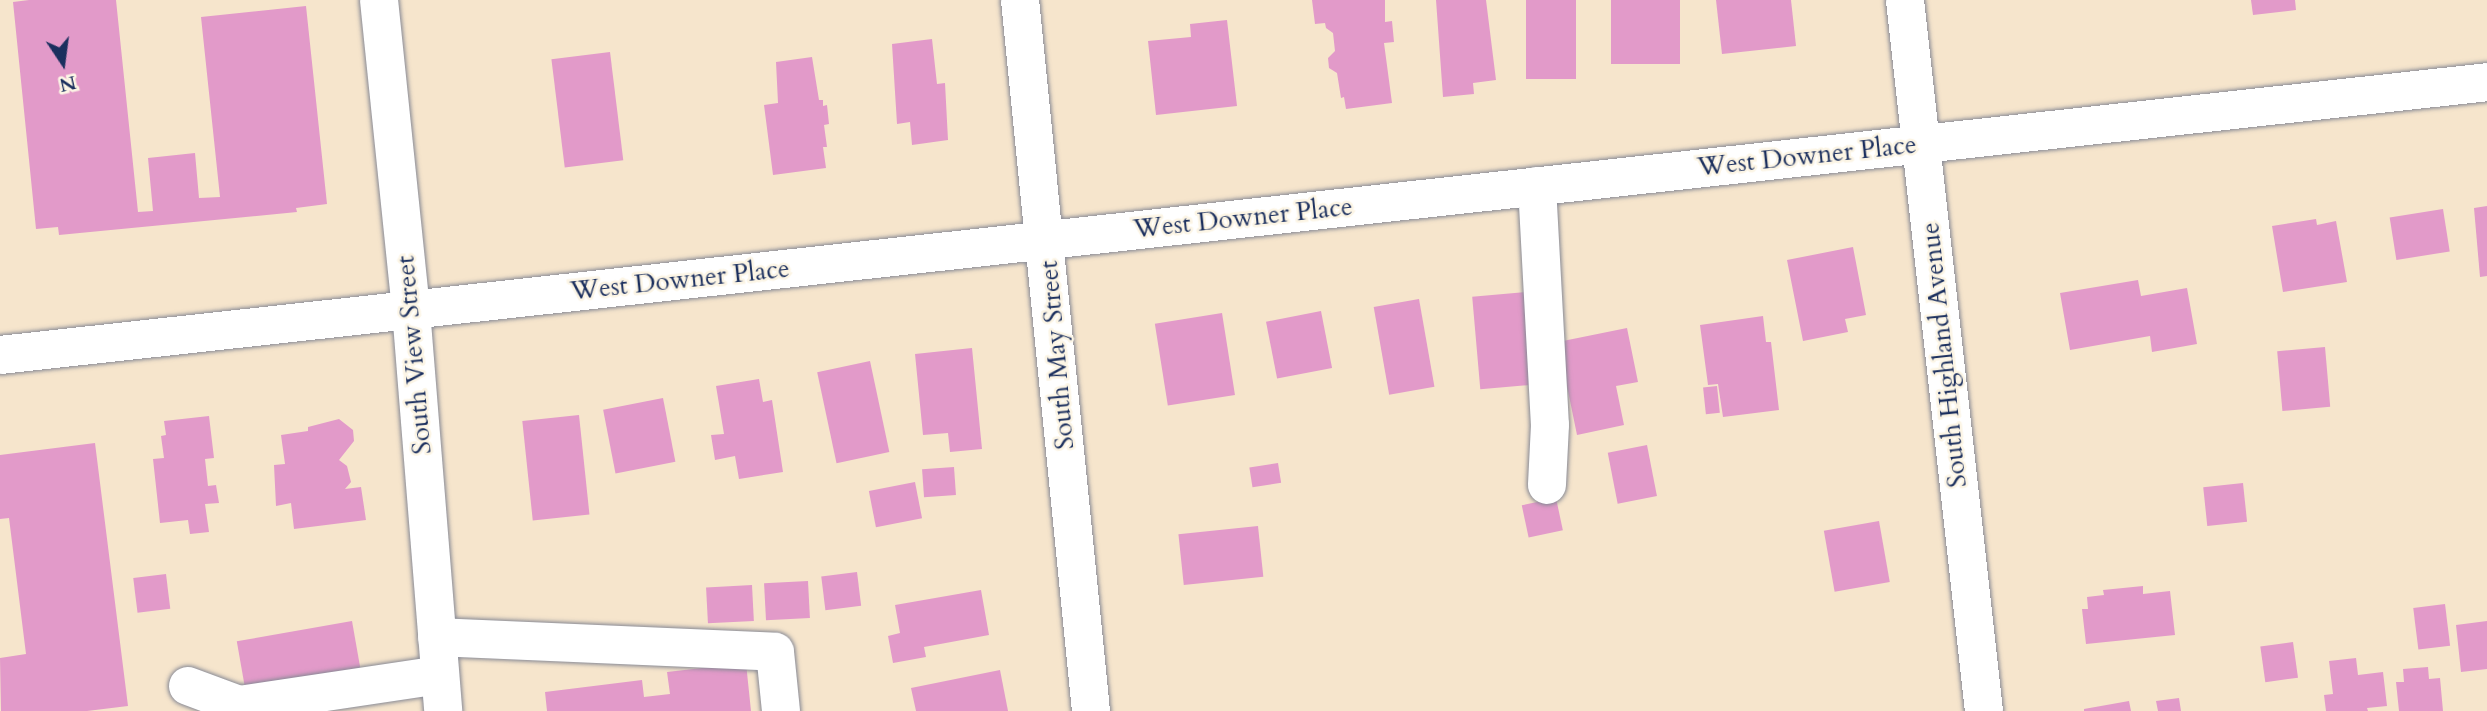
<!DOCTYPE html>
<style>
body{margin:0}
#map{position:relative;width:2487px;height:711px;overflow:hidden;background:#f6e5cc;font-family:Cardo,serif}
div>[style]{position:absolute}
.building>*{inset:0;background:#e29ac9;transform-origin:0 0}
.roads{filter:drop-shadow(0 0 2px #888a95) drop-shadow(0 0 2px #888a95)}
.minor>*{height:38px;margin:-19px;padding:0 19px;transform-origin:19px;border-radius:19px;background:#fff}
span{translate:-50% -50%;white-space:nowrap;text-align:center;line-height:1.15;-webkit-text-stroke:5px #fcf5e5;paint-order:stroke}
.street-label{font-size:26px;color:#1b2f5e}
.north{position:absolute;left:28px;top:28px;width:70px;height:70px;-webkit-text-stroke:5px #fcf5e5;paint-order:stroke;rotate:167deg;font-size:19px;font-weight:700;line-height:28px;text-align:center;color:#1b2f5e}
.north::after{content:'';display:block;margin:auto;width:24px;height:32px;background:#1b2f5e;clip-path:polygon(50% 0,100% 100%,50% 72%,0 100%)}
</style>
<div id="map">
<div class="building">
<div style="clip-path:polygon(29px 0,116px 0,138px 212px,153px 211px,148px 158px,195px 153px,199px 198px,220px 197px,201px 17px,306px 6px,327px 204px,296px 208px,297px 212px,59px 235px,58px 227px,36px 229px,13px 2px)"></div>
<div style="clip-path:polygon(1312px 0,1385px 0,1385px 22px,1392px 21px,1394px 42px,1384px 43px,1392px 103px,1346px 109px,1344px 97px,1341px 98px,1337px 73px,1329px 68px,1328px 58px,1335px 51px,1333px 33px,1326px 28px,1325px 23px,1315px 24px)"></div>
<div style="clip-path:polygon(1436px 0,1486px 0,1496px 80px,1473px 83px,1474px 94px,1443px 97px)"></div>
<div style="left:1526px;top:0;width:50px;height:79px"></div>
<div style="left:1611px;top:0;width:69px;height:64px"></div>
<div style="clip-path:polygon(1716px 0,1791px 0,1796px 46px,1722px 54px)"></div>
<div style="clip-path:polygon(2251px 0,2295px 0,2296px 10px,2253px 15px)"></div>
<div style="clip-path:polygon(1227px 20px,1237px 106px,1156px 115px,1148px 41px,1191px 37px,1190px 24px)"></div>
<div style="clip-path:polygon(932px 39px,937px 84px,945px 83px,948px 140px,912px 145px,910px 122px,897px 124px,892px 44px)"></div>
<div style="left:610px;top:52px;width:109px;height:59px;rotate:83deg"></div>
<div style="clip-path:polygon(812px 57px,819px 100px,823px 100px,823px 106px,827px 105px,829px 124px,824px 125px,827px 147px,823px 147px,826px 168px,773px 175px,764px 105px,778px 103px,776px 62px)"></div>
<div style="clip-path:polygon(2487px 206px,2487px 276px,2480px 277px,2474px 208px)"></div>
<div style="left:2443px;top:209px;width:43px;height:54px;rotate:81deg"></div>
<div style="clip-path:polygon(2316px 219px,2317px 225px,2336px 221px,2347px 282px,2283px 292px,2272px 226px)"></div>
<div style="clip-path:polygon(1853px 247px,1866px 315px,1845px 319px,1848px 332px,1803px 341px,1787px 260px)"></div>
<div style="clip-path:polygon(2138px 280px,2141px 296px,2187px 288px,2197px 344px,2152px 352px,2150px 336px,2070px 350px,2060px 293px)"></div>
<div style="left:1526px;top:292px;width:93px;height:54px;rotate:85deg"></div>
<div style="left:1419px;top:299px;width:89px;height:46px;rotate:80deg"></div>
<div style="left:1321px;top:311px;width:58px;height:56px;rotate:79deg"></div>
<div style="left:1222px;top:313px;width:83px;height:68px;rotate:81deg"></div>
<div style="clip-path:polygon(1763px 316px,1766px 342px,1771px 342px,1779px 410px,1723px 417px,1718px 384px,1708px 385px,1700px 325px)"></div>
<div style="clip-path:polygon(1627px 328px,1638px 382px,1616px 386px,1624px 425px,1577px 435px,1558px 342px)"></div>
<div style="left:2325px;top:347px;width:60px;height:48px;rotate:85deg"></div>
<div style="clip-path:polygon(972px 348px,982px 449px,950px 452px,948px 433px,923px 435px,915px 354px)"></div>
<div style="left:870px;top:361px;width:93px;height:54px;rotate:78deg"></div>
<div style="clip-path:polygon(759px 379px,763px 402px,772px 400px,783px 472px,739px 479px,735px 456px,715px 460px,711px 435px,724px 434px,716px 386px)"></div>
<div style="left:1717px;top:386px;width:27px;height:14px;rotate:84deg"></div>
<div style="left:663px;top:398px;width:65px;height:61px;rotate:79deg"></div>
<div style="left:579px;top:415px;width:100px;height:57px;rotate:84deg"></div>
<div style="clip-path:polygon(209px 416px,214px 458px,205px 459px,208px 486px,216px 485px,219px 503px,205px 504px,209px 532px,190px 534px,188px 520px,160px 523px,153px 459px,164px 458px,161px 436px,166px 435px,164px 421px)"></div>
<div style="clip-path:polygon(339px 419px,353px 430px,354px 441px,339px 460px,347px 466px,351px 482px,345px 489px,361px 487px,366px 520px,294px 529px,291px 503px,276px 506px,274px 465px,285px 464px,281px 435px,308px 431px,308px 427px)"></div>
<div style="clip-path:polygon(95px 443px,128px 706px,87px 711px,1px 711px,0 658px,26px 654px,9px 518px,0 519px,0 455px)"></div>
<div style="left:1647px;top:445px;width:52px;height:40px;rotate:79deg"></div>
<div style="left:1278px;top:463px;width:20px;height:29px;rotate:81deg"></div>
<div style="left:954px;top:467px;width:28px;height:32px;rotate:86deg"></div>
<div style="left:915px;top:482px;width:37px;height:47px;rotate:79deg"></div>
<div style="left:2243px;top:483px;width:39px;height:40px;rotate:84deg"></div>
<div style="left:1556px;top:498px;width:33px;height:35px;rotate:78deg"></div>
<div style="left:1879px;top:521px;width:62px;height:56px;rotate:80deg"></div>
<div style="left:1258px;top:526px;width:51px;height:80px;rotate:84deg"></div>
<div style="left:857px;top:572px;width:34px;height:36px;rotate:83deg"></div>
<div style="left:166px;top:574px;width:35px;height:33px;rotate:83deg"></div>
<div style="left:808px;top:581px;width:37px;height:44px;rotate:87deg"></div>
<div style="left:752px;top:585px;width:36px;height:46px;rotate:87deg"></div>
<div style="clip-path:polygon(2143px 586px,2143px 594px,2170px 591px,2175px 635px,2086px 644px,2082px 609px,2088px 609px,2087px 597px,2104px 595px,2103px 590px)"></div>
<div style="clip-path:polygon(981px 590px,989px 635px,924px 647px,926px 657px,893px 663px,888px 636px,900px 633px,895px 605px)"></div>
<div style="left:2445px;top:604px;width:42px;height:32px;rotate:83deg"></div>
<div style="left:352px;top:621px;width:55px;height:117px;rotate:80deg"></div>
<div style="clip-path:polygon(2487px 621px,2487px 669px,2461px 672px,2456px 625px)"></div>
<div style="left:2293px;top:642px;width:36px;height:33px;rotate:82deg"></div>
<div style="clip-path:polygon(2356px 658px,2358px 675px,2383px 672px,2387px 706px,2367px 708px,2368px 711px,2326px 711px,2324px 695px,2333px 694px,2329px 661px)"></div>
<div style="clip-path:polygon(746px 663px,751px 711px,547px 711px,545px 692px,642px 680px,644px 697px,670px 694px,667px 672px)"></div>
<div style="clip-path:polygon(2428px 667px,2429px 679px,2440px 678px,2443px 711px,2399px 711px,2396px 682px,2404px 682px,2403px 669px)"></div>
<div style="clip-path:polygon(1000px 670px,1008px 711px,916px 711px,911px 688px)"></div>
<div style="clip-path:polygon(2179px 698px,2181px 711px,2158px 711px,2156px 701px)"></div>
<div style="clip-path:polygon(2129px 701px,2131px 711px,2084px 711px,2084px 709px)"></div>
</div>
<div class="roads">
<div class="minor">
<div style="left:379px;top:0;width:312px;rotate:84.1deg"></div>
<div style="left:411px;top:310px;width:402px;rotate:85.4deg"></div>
<div style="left:1020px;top:0;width:715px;rotate:84.3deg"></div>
<div style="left:1905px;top:0;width:715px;rotate:83.66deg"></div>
<div style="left:1537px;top:186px;width:239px;rotate:86.9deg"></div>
<div style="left:1550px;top:425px;width:60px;rotate:92.9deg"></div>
<div style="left:0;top:355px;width:2502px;rotate:-6.26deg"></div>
<div style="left:437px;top:637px;width:338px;rotate:2.5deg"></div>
<div style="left:775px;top:652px;width:59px;rotate:84.2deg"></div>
<div style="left:188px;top:686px;width:54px;rotate:20.4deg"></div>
<div style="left:239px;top:705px;width:203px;rotate:-8.5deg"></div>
</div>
</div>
<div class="street-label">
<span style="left:1807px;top:156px;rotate:-6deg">West Downer Place</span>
<span style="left:1243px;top:218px;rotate:-6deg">West Downer Place</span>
<span style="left:680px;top:280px;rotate:-6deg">West Downer Place</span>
<span style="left:414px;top:355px;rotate:-95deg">South View Street</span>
<span style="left:1057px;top:355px;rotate:-95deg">South May Street</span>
<span style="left:1944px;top:355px;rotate:-96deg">South Highland Avenue</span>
</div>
<div class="north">N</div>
</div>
